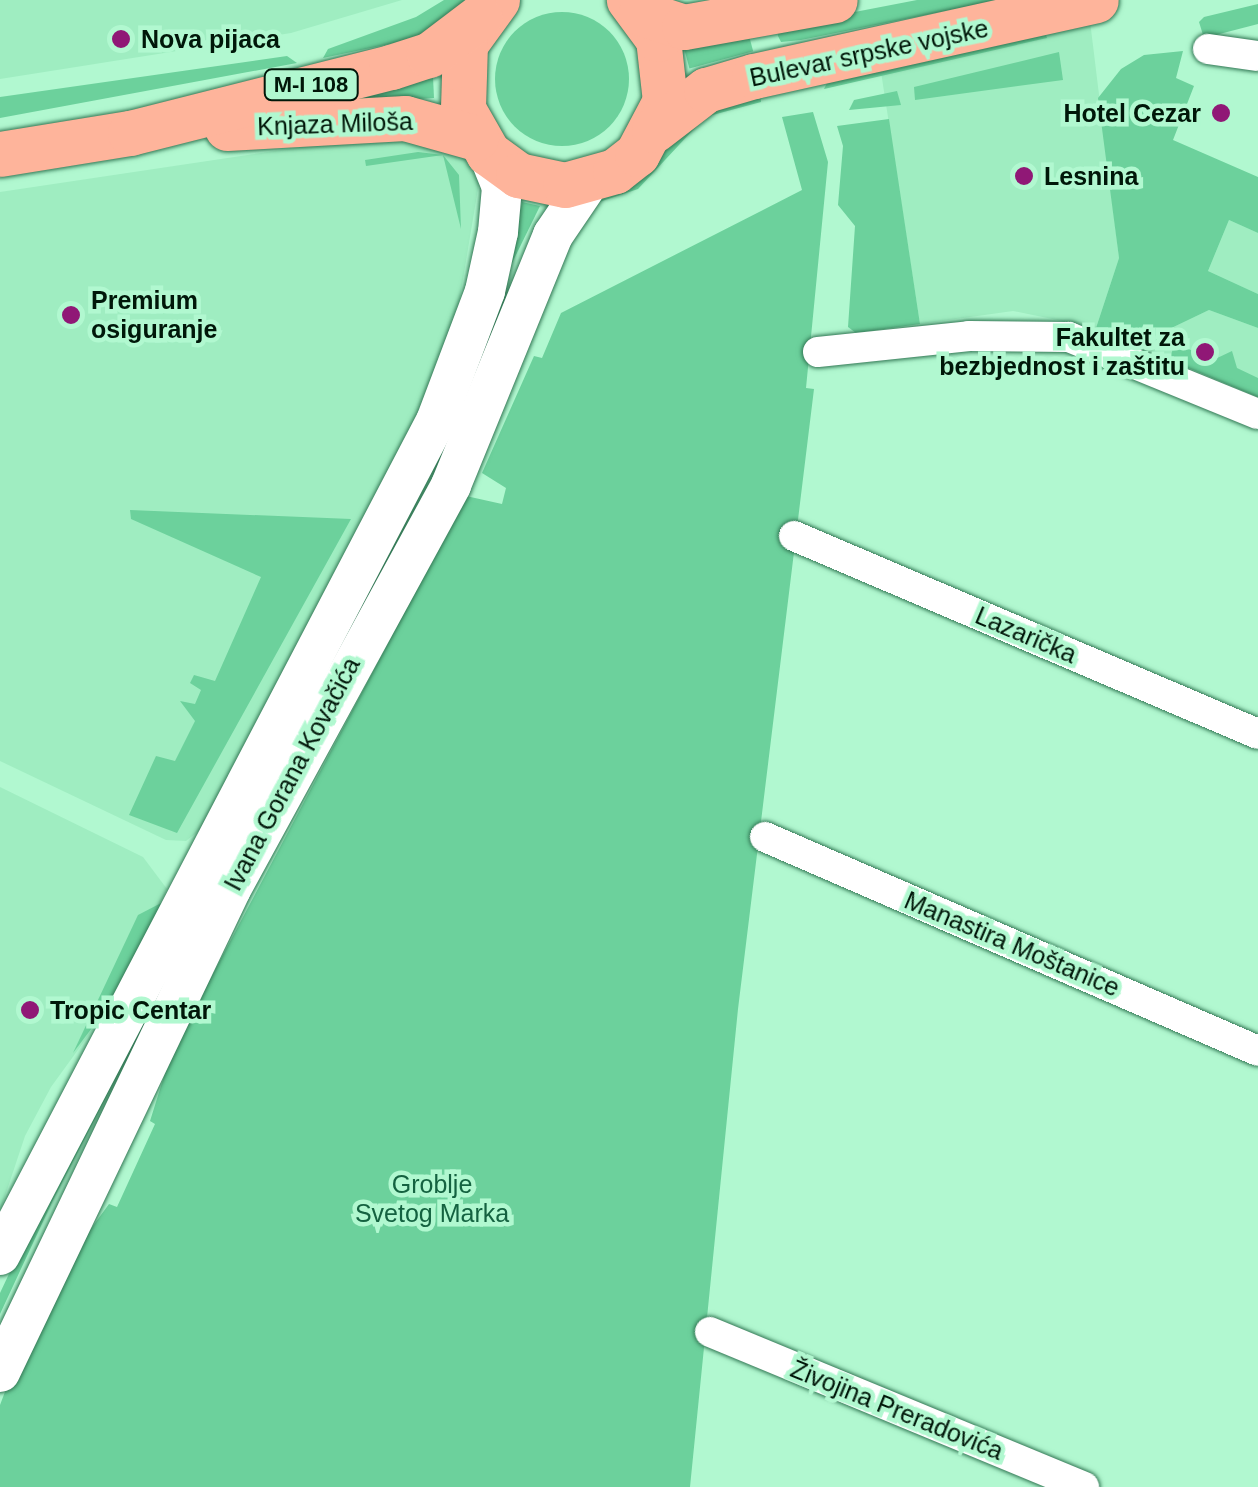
<!DOCTYPE html>
<meta charset="utf-8">
<style>
body{margin:0}
#map{position:relative;width:1258px;height:1487px;overflow:hidden;background:#b1f8d0;font-family:Helvetica,sans-serif}
div>[style]{position:absolute}
.built>*{inset:0;background:#9fedc1}
.green>*{inset:0;background:#6cd19c;transform-origin:0 0}
.round{border-radius:50%}
.roads{filter:drop-shadow(0 0 2px #327754) drop-shadow(0 0 2px #327754)}
.minor>*{height:30px;margin:-15px;padding:0 15px;transform-origin:15px;border-radius:15px;background:#fff}
.secondary>*{height:40px;margin:-20px;padding:0 20px;transform-origin:20px;border-radius:20px;background:#fff}
.primary>*{height:45px;margin:-22.5px;padding:0 22.5px;transform-origin:22.5px;border-radius:22.5px;background:#feb49b}
.dots>*{width:28px;height:28px;translate:-50% -50%;box-sizing:border-box;border:5px solid #b1f8d0;border-radius:50%}
span{translate:-50% -50%;white-space:nowrap;text-align:center;line-height:1.15;-webkit-text-stroke:9px #b1f8d0;paint-order:stroke}
.shield-label span{padding:2px 8px;background:#b1f8d0;border:2px solid;border-radius:8px;-webkit-text-stroke-width:0}
.shield-label{font-size:22px;color:#001709;font-weight:700}
.poi-label{font-size:25px;color:#001709;font-weight:700}
.left{translate:0 -50%;text-align:left}
.right{translate:-100% -50%;text-align:right}
.street-label{font-size:25px;color:#001709}
.park-label{font-size:25px;color:#146240}
</style>
<div id="map">
<div class="built">
<div style="clip-path:polygon(0 0,402px 0,291px 33px,0 79px)"></div>
<div style="clip-path:polygon(1090px 21px,1119px 258px,1096px 328px,1013px 311px,920px 324px,879px 59px)"></div>
<div style="clip-path:polygon(394px 133px,458px 147px,479px 183px,454px 333px,368px 519px,200px 830px,186px 841px,166px 840px,0 761px,0 192px)"></div>
<div style="clip-path:polygon(1229px 220px,1258px 233px,1258px 294px,1208px 271px)"></div>
<div style="clip-path:polygon(1209px 310px,1258px 328px,1258px 397px,1136px 345px)"></div>
<div style="clip-path:polygon(0 787px,143px 857px,167px 889px,112px 1003px,51px 1087px,25px 1136px,0 1211px)"></div>
</div>
<div class="green">
<div style="clip-path:polygon(444px 0,466px 0,423px 37px,323px 58px,328px 49px,416px 17px)"></div>
<div style="clip-path:polygon(917px 0,1000px 0,801px 40px,781px 42px,778px 36px,777px 27px)"></div>
<div style="clip-path:polygon(1258px 4px,1258px 24px,1204px 38px,1199px 22px,1204px 17px)"></div>
<div class="round" style="left:495px;top:12px;width:134px;height:134px"></div>
<div style="clip-path:polygon(1044px 29px,1047px 38px,824px 89px,827px 83px)"></div>
<div style="left:748px;top:32px;width:20px;height:66px;rotate:75deg"></div>
<div style="clip-path:polygon(1183px 51px,1176px 78px,1194px 86px,1173px 140px,1258px 177px,1258px 233px,1229px 220px,1208px 271px,1258px 294px,1258px 328px,1209px 310px,1136px 345px,1096px 328px,1119px 258px,1098px 98px,1121px 69px,1144px 55px)"></div>
<div style="clip-path:polygon(1059px 52px,1063px 80px,915px 100px,914px 87px)"></div>
<div style="clip-path:polygon(287px 56px,297px 63px,0 118px,0 97px)"></div>
<div style="clip-path:polygon(433px 77px,434px 98px,330px 105px)"></div>
<div style="clip-path:polygon(760px 88px,761px 102px,705px 117px,638px 189px,584px 207px,637px 181px,683px 122px)"></div>
<div style="clip-path:polygon(897px 91px,901px 105px,849px 110px,854px 100px)"></div>
<div style="clip-path:polygon(813px 112px,828px 162px,806px 388px,814px 389px,738px 1009px,690px 1487px,0 1487px,0 1405px,17px 1360px,58px 1274px,109px 1204px,117px 1207px,155px 1124px,150px 1121px,172px 1051px,466px 496px,502px 504px,506px 488px,482px 473px,534px 356px,542px 358px,561px 313px,802px 190px,782px 117px)"></div>
<div style="clip-path:polygon(889px 119px,920px 324px,856px 333px,848px 327px,855px 226px,838px 205px,843px 146px,837px 126px)"></div>
<div style="clip-path:polygon(418px 152px,443px 155px,459px 175px,461px 229px,443px 155px,366px 166px,365px 160px)"></div>
<div style="clip-path:polygon(522px 202px,540px 206px,512px 263px,508px 261px)"></div>
<div style="clip-path:polygon(1184px 347px,1213px 360px,1232px 351px,1237px 368px,1258px 378px,1258px 397px,1169px 360px,1173px 349px)"></div>
<div style="clip-path:polygon(130px 510px,351px 519px,177px 833px,129px 815px,156px 756px,175px 761px,195px 721px,180px 701px,195px 704px,201px 690px,190px 683px,194px 675px,215px 681px,261px 577px,131px 519px)"></div>
<div style="clip-path:polygon(165px 901px,110px 1004px,73px 1053px,138px 915px)"></div>
<div style="clip-path:polygon(161px 991px,53px 1200px,0 1314px,0 1293px,41px 1206px,94px 1100px)"></div>
</div>
<div class="roads">
<div class="minor">
<div style="left:1208px;top:49px;width:50px;rotate:8deg"></div>
<div style="left:818px;top:352px;width:152px;rotate:-6deg"></div>
<div style="left:969px;top:336px;width:100px;rotate:0.6deg"></div>
<div style="left:1069px;top:337px;width:204px;rotate:22.2deg"></div>
<div style="left:794px;top:536px;width:504px;rotate:23.11deg"></div>
<div style="left:765px;top:837px;width:537px;rotate:23.46deg"></div>
<div style="left:710px;top:1332px;width:405px;rotate:22.5deg"></div>
</div>
<div class="secondary">
<div style="left:0;top:1255px;width:941px;rotate:-62.4deg"></div>
<div style="left:436px;top:421px;width:139px;rotate:-69.3deg"></div>
<div style="left:485px;top:291px;width:60px;rotate:-77.6deg"></div>
<div style="left:498px;top:232px;width:45px;rotate:-84.9deg"></div>
<div style="left:502px;top:187px;width:37px;rotate:-112deg"></div>
<div style="left:0;top:1372px;width:535px;rotate:-64.44deg"></div>
<div style="left:231px;top:889px;width:460px;rotate:-61.4deg"></div>
<div style="left:451px;top:485px;width:270px;rotate:-67.8deg"></div>
<div style="left:553px;top:235px;width:64px;rotate:-55.8deg"></div>
</div>
<div class="primary">
<div style="left:497px;top:0;width:54px;rotate:126deg"></div>
<div style="left:465px;top:44px;width:65px;rotate:91.8deg"></div>
<div style="left:463px;top:109px;width:51px;rotate:60.4deg"></div>
<div style="left:488px;top:153px;width:37px;rotate:36deg"></div>
<div style="left:518px;top:175px;width:48px;rotate:12deg"></div>
<div style="left:565px;top:185px;width:52px;rotate:-15.6deg"></div>
<div style="left:615px;top:171px;width:28px;rotate:-38deg"></div>
<div style="left:637px;top:154px;width:60px;rotate:-62.2deg"></div>
<div style="left:665px;top:101px;width:62px;rotate:-96.4deg"></div>
<div style="left:658px;top:39px;width:49px;rotate:-126.6deg"></div>
<div style="left:641px;top:13px;width:45px;rotate:18deg"></div>
<div style="left:684px;top:27px;width:153px;rotate:-10.1deg"></div>
<div style="left:227px;top:128px;width:178px;rotate:-3.2deg"></div>
<div style="left:405px;top:118px;width:74px;rotate:15.7deg"></div>
<div style="left:654px;top:130px;width:66px;rotate:-37.6deg"></div>
<div style="left:706px;top:90px;width:50px;rotate:-16.3deg"></div>
<div style="left:754px;top:76px;width:350px;rotate:-12.5deg"></div>
<div style="left:0;top:154px;width:132px;rotate:-9.2deg"></div>
<div style="left:130px;top:133px;width:269px;rotate:-14.2deg"></div>
<div style="left:391px;top:67px;width:40px;rotate:-18deg"></div>
<div style="left:429px;top:55px;width:63px;rotate:-37.2deg"></div>
</div>
</div>
<div class="dots">
<div style="left:121px;top:39px;background:#901876"></div>
<div style="left:1221px;top:113px;background:#901876"></div>
<div style="left:1024px;top:176px;background:#901876"></div>
<div style="left:71px;top:315px;background:#901876"></div>
<div style="left:1205px;top:352px;background:#901876"></div>
<div style="left:30px;top:1010px;background:#901876"></div>
</div>
<div class="shield-label">
<span style="left:311px;top:85px">M-I 108</span>
</div>
<div class="poi-label">
<span class="left" style="left:141px;top:39px">Nova pijaca</span>
<span class="right" style="left:1201px;top:113px">Hotel Cezar</span>
<span class="left" style="left:1044px;top:176px">Lesnina</span>
<span class="left" style="left:91px;top:315px">Premium<br>osiguranje</span>
<span class="right" style="left:1185px;top:352px">Fakultet za<br>bezbjednost i zaštitu</span>
<span class="left" style="left:50px;top:1010px">Tropic Centar</span>
</div>
<div class="street-label">
<span style="left:869px;top:53px;rotate:-12deg">Bulevar srpske vojske</span>
<span style="left:335px;top:124px;rotate:-2deg">Knjaza Miloša</span>
<span style="left:1026px;top:635px;rotate:23deg">Lazarička</span>
<span style="left:292px;top:774px;rotate:-62deg">Ivana Gorana Kovačića</span>
<span style="left:1012px;top:944px;rotate:23deg">Manastira Moštanice</span>
<span style="left:897px;top:1410px;rotate:22deg">Živojina Preradovića</span>
</div>
<div class="park-label">
<span style="left:432px;top:1199px">Groblje<br>Svetog Marka</span>
</div>
</div>
